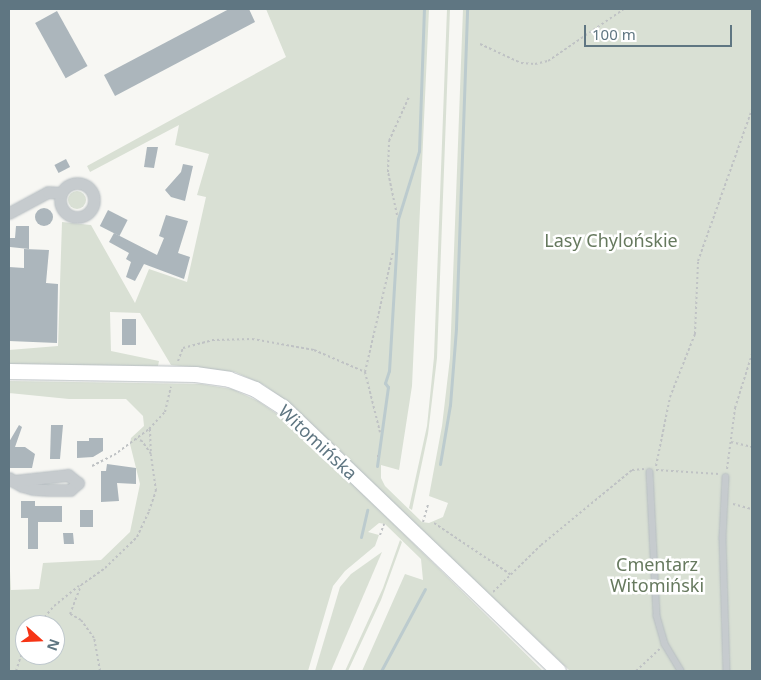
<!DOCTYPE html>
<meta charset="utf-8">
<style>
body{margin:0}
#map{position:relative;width:761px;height:680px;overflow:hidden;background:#f7f7f3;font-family:"Noto Sans",sans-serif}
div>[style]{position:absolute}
.green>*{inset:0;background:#d9e0d4}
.round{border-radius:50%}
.stream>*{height:3px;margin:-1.5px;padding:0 1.5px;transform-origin:1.5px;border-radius:1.5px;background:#bccbce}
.building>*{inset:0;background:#acb6bc;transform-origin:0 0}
.path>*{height:2px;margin-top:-1px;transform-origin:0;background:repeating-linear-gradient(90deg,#bfc2c4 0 2.5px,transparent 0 5px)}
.roads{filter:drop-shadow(0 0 1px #b6bdc1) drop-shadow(0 0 1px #b6bdc1)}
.lane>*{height:5.5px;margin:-2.75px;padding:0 2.75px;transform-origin:2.75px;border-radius:2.75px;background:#c6cbce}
.street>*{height:11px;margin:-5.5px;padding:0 5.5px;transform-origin:5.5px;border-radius:5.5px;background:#c6cbce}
.street>.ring{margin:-5.5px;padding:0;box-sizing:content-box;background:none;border:11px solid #c6cbce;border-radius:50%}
.secondary>*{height:15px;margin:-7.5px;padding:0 7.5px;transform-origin:7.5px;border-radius:7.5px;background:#fff}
span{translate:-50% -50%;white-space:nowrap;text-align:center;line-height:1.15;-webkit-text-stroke:5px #fff;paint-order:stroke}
.park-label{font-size:18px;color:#66795e}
.street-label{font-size:18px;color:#5f7682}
.frame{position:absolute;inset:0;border:10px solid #5f7682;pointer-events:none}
.north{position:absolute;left:15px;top:615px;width:50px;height:50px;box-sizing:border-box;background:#fff;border:1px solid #bfc8cd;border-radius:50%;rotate:110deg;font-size:14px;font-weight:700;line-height:20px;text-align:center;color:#5f7682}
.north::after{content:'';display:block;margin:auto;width:18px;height:22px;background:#f63415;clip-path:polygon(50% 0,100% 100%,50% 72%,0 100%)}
.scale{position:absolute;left:584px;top:25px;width:148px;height:22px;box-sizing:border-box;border:2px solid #5f7682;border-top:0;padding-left:6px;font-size:15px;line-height:18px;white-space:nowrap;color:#5f7682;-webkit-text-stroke:4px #fff;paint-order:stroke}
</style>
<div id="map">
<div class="green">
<div style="clip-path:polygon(266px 9px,429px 9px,412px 386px,399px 470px,381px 465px,381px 478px,385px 486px,422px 522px,429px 523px,443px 517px,448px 503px,429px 496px,442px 426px,450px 358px,463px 9px,752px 9px,752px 671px,570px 671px,287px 402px,264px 385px,235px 372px,171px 365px,140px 313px,110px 312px,111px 351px,159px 361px,158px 366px,9px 365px,9px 350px,58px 346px,62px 222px,91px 225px,135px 303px,149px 269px,187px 282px,206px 197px,197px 195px,209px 154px,175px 145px,179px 125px,90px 172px,87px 166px,286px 57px)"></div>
<div style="clip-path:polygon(447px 9px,450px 9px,437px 358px,428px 434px,412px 510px,409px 508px,427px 426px,434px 357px)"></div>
<div class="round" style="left:68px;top:191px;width:18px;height:18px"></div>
<div style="clip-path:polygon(evenodd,9px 381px,201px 384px,232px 389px,258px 401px,283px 418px,360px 491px,543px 671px,362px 671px,405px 574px,423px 580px,421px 559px,385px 524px,379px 523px,368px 532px,379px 535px,375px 546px,345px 571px,333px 586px,308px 671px,9px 671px,9px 552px,11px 590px,39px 589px,43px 563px,101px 560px,130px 532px,140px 484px,130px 444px,131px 438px,144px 426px,143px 416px,126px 399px,69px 399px,9px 393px,9px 381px,25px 625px,55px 625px,55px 655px,25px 655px,25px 625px)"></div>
<div style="clip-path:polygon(400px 540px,402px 542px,381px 600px,348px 671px,345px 671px,383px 588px)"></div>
<div style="clip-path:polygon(382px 552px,331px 671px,315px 671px,340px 587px,351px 574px)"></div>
</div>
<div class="stream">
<div style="left:440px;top:464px;width:60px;rotate:-80.4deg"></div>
<div style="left:450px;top:405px;width:77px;rotate:-85.5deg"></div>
<div style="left:456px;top:328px;width:319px;rotate:-88deg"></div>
<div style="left:377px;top:466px;width:80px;rotate:-82.1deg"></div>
<div style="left:388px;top:387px;width:5px;rotate:-127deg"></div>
<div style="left:385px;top:383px;width:13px;rotate:-72deg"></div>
<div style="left:389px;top:371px;width:152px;rotate:-86.6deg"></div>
<div style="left:398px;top:219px;width:71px;rotate:-72.8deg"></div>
<div style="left:419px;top:151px;width:142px;rotate:-88deg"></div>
<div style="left:361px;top:537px;width:28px;rotate:-77deg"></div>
<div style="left:381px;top:671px;width:93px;rotate:-61.8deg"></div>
</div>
<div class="building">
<div style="clip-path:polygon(229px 9px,249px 9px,255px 22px,115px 96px,104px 75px)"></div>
<div style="left:57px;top:11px;width:63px;height:25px;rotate:61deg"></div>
<div style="clip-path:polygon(147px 147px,158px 147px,154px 168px,144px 167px)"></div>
<div style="left:66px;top:159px;width:9px;height:13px;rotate:63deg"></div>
<div style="clip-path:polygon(183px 164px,193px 166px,185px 201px,171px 197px,165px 190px,181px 172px)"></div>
<div class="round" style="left:35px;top:208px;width:18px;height:18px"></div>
<div style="left:108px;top:210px;width:22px;height:18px;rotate:27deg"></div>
<div style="clip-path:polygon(166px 215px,188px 221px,178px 253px,190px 257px,184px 279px,144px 264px,135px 281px,126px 277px,131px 262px,126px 259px,129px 253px,109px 242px,114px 233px,157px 255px,164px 238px,159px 236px)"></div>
<div style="clip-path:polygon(16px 226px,29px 226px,29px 249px,10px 247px,10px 238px,15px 238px)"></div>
<div style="clip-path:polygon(24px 249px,49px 250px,46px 283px,58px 284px,57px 343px,9px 341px,9px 267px,24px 268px)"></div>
<div style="left:122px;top:319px;width:14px;height:26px"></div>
<div style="clip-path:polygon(19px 425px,22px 427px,15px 447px,25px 447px,35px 454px,32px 468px,9px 468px,9px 442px)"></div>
<div style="clip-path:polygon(51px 425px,63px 425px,60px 459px,50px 459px)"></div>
<div style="clip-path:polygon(89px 438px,103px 438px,103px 451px,93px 457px,77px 458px,77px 441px,89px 441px)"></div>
<div style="clip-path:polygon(107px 464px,136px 468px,136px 484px,117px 483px,119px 501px,101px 502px,101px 471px,106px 471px)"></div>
<div style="clip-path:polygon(21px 501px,35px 501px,35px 506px,62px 506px,62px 522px,38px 522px,38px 549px,28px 549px,28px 518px,21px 518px)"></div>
<div style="left:93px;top:510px;width:17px;height:13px;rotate:90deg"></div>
<div style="clip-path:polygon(63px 533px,73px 533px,74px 544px,64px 544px)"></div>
</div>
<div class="path">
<div style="left:480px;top:44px;width:45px;rotate:24.9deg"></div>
<div style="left:521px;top:63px;width:14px;rotate:4deg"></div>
<div style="left:535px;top:64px;width:13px;rotate:-13deg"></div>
<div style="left:548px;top:61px;width:92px;rotate:-34.4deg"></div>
<div style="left:397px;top:215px;width:44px;rotate:-101.8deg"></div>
<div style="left:388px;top:172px;width:31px;rotate:-88deg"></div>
<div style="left:389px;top:141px;width:48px;rotate:-65.6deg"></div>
<div style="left:178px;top:361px;width:14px;rotate:-69deg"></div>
<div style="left:183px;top:348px;width:30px;rotate:-15deg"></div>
<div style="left:212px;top:340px;width:40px;rotate:-1.4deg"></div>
<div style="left:252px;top:339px;width:63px;rotate:10.1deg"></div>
<div style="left:314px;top:350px;width:56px;rotate:23.3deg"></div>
<div style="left:365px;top:372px;width:62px;rotate:76deg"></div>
<div style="left:365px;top:372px;width:123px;rotate:-76.9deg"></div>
<div style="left:150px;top:429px;width:23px;rotate:88deg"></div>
<div style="left:731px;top:442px;width:22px;rotate:13deg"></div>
<div style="left:377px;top:456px;width:1px"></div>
<div style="left:92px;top:466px;width:25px;rotate:-27deg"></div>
<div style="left:114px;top:455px;width:44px;rotate:-36.6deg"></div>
<div style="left:149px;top:429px;width:23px;rotate:-47deg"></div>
<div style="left:165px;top:412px;width:26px;rotate:-77deg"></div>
<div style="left:656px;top:466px;width:70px;rotate:-78.5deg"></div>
<div style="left:670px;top:397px;width:68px;rotate:-68.4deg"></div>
<div style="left:695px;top:334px;width:73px;rotate:-87.6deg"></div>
<div style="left:698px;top:261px;width:161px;rotate:-70.4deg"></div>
<div style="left:727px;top:469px;width:62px;rotate:-82.5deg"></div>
<div style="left:735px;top:408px;width:57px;rotate:-72.5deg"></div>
<div style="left:656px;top:470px;width:63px;rotate:3.6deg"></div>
<div style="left:733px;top:504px;width:20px;rotate:15deg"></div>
<div style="left:423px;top:522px;width:18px;rotate:-74deg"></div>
<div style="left:434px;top:523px;width:92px;rotate:33.9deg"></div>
<div style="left:380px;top:535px;width:12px;rotate:-70deg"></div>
<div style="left:493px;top:592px;width:67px;rotate:-44.4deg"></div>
<div style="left:541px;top:545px;width:118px;rotate:-39.5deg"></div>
<div style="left:632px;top:470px;width:12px;rotate:-5deg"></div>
<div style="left:38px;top:625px;width:25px;rotate:-50deg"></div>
<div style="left:54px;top:606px;width:32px;rotate:-39deg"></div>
<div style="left:16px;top:671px;width:29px;rotate:-72deg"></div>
<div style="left:100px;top:671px;width:34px;rotate:-100deg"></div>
<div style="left:94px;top:638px;width:22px;rotate:-126deg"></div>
<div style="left:81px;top:620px;width:13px;rotate:-151deg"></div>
<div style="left:70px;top:614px;width:31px;rotate:-69deg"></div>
<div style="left:81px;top:585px;width:29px;rotate:-35deg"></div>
<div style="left:105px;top:568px;width:45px;rotate:-44.1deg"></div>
<div style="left:137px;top:537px;width:29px;rotate:-65deg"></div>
<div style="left:149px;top:511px;width:21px;rotate:-71deg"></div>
<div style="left:156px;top:491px;width:37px;rotate:-98deg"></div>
<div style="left:151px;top:454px;width:16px;rotate:-125deg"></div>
<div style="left:142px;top:441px;width:6px;rotate:-162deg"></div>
<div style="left:636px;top:671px;width:33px;rotate:-43deg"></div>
</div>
<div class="roads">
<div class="lane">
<div style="left:650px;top:472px;width:144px;rotate:87.2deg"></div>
<div style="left:657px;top:616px;width:29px;rotate:74deg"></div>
<div style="left:665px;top:644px;width:31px;rotate:59deg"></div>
<div style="left:726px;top:477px;width:61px;rotate:92.8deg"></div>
<div style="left:723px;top:538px;width:133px;rotate:88.3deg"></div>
</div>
<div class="street">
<div class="ring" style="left:60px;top:183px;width:23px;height:23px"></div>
<div style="left:9px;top:213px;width:44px;rotate:-28.3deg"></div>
<div style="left:48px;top:192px;width:13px;rotate:4deg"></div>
<div style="left:9px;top:478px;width:5px;rotate:37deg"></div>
<div style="left:13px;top:481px;width:10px;rotate:29deg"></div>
<div style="left:22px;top:486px;width:11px;rotate:15deg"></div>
<div style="left:33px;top:489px;width:16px;rotate:4deg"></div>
<div style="left:49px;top:490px;width:21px"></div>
<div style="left:70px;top:490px;width:11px;rotate:-41deg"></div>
<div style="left:78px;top:483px;width:13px;rotate:-141deg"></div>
<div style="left:68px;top:475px;width:55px;rotate:173.8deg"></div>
</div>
<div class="secondary">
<div style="left:9px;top:371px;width:186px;rotate:0.9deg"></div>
<div style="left:195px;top:374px;width:34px;rotate:8deg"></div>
<div style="left:229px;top:379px;width:28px;rotate:21deg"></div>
<div style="left:255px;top:389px;width:33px;rotate:33deg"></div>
<div style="left:283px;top:407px;width:381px;rotate:43.8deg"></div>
</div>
</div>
<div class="park-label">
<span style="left:611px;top:240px">Lasy Chylońskie</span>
<span style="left:657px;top:575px">Cmentarz<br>Witomiński</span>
</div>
<div class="street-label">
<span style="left:318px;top:442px;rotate:43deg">Witomińska</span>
</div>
<div class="frame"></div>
<div class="north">N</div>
<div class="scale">100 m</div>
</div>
